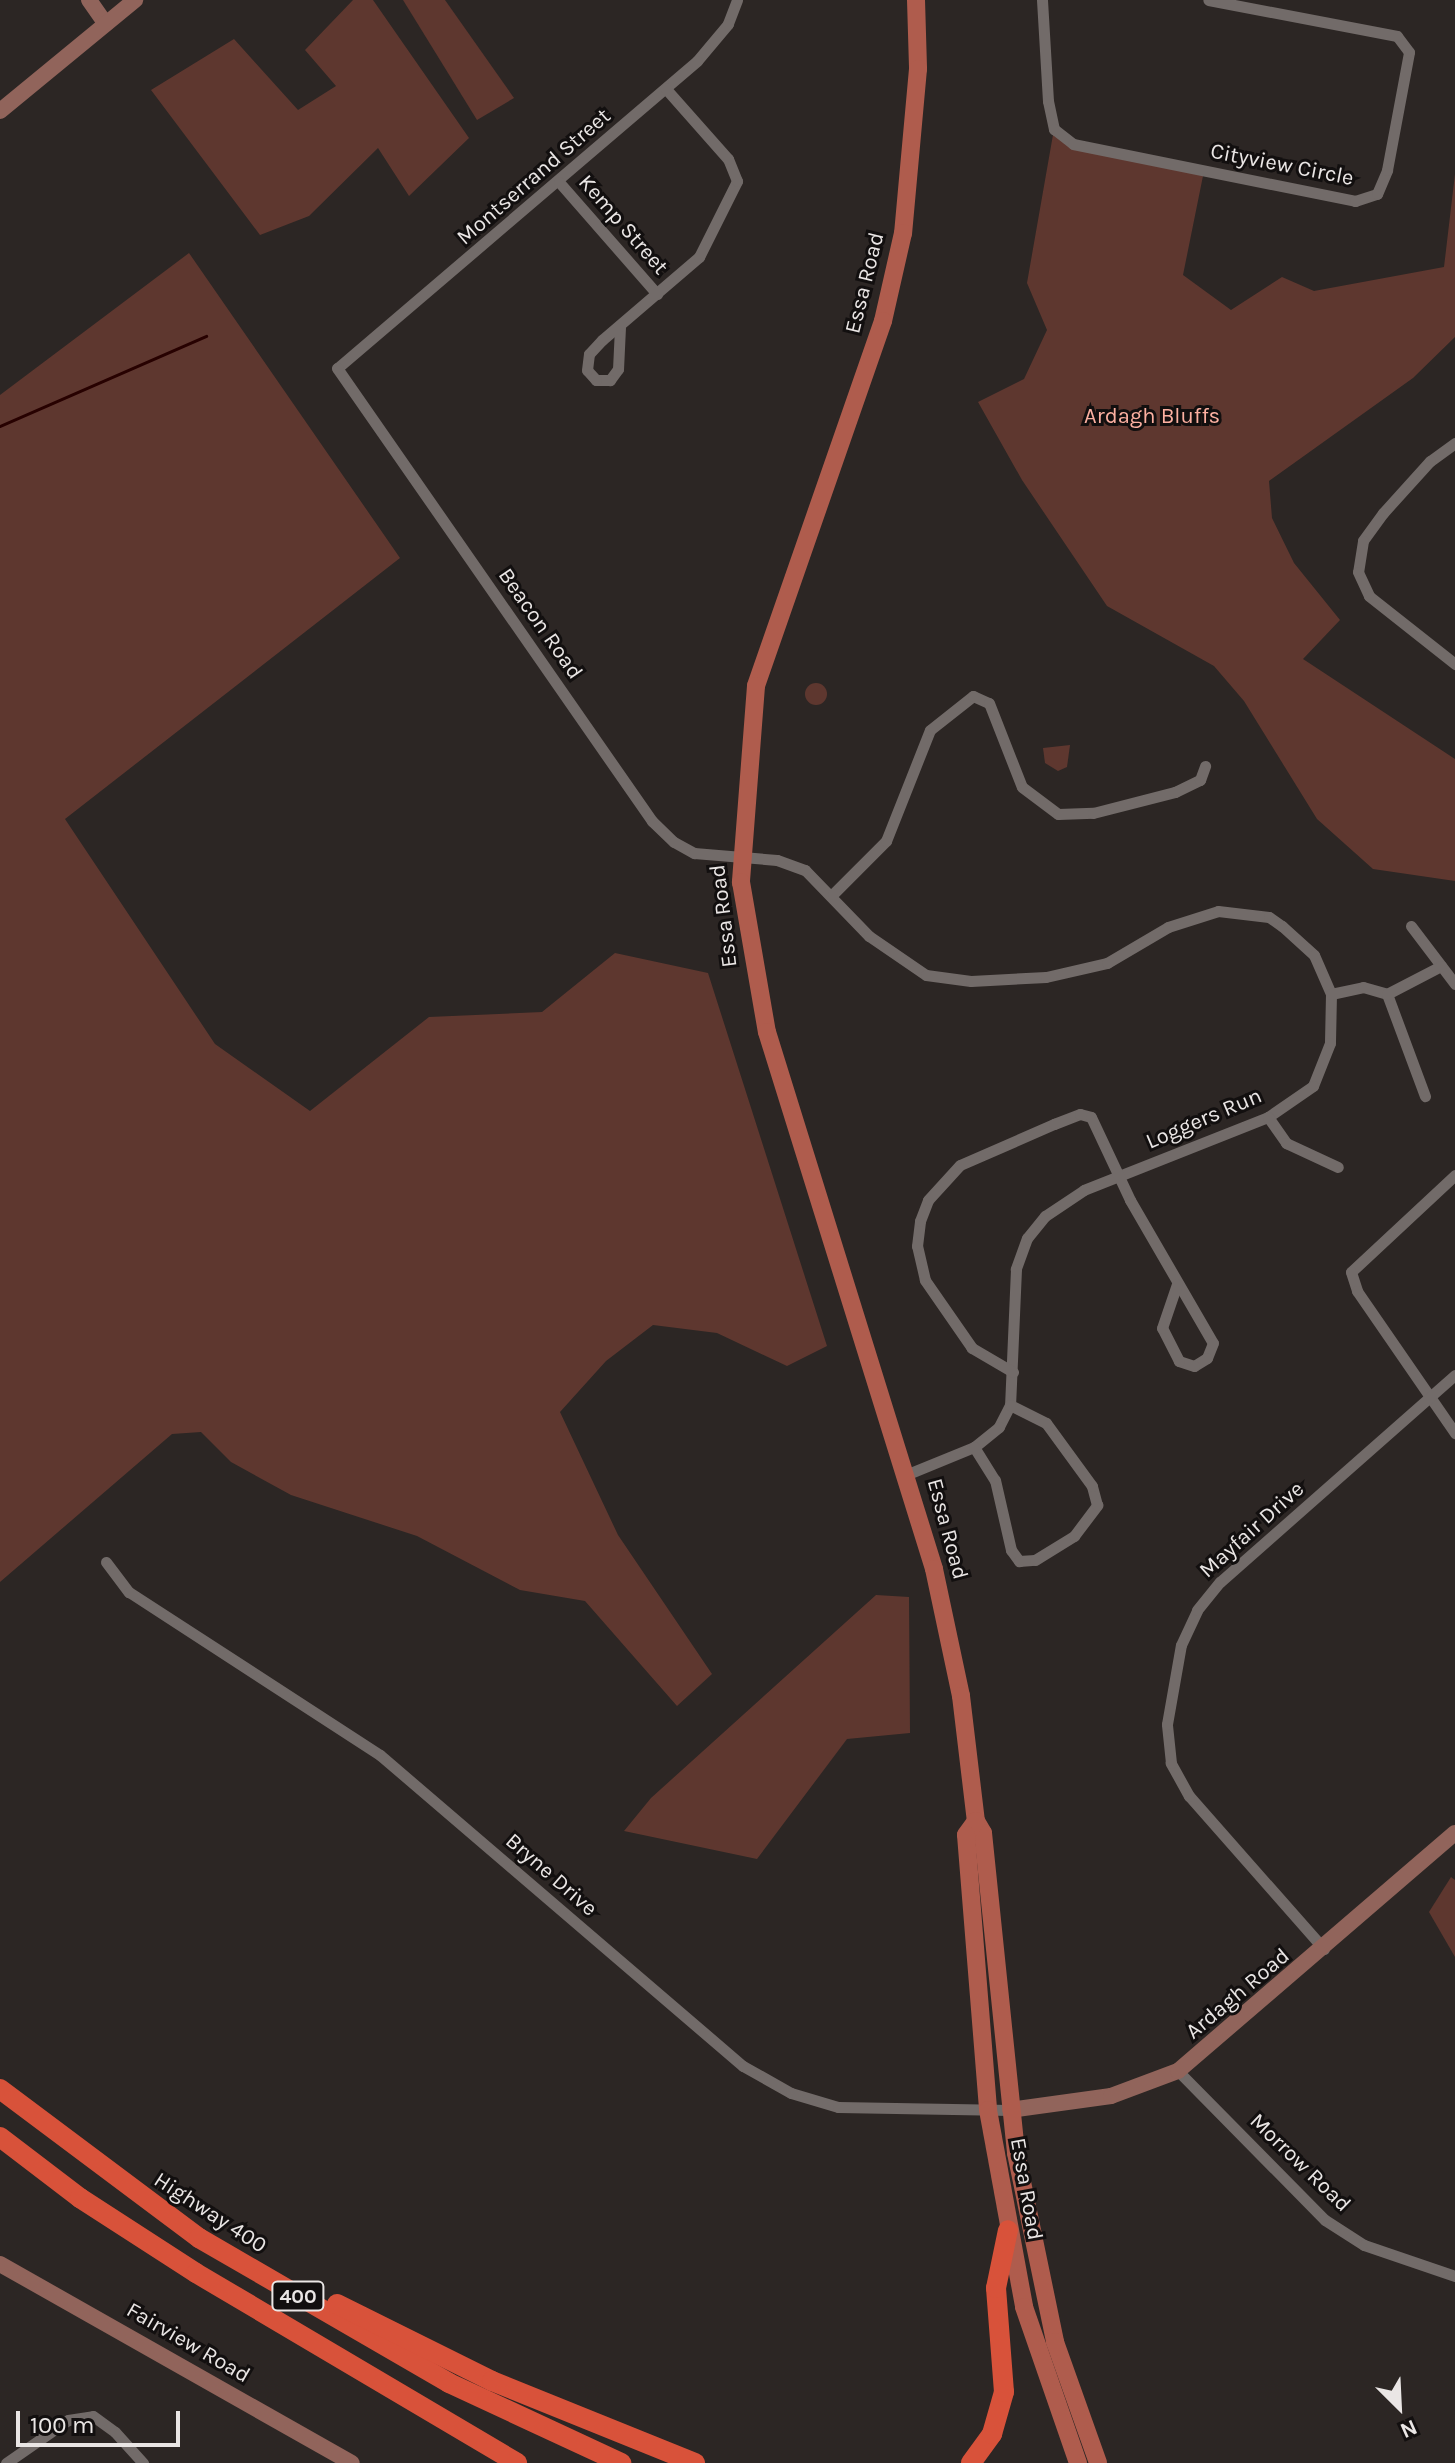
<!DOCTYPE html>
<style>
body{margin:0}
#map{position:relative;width:1455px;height:2463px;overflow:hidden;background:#2c2624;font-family:Karla,sans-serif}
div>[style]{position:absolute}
.green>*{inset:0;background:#5e372f}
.round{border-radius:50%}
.stream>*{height:3px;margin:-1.5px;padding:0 1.5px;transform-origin:1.5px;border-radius:1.5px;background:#270100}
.street>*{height:11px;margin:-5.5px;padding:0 5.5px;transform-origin:5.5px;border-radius:5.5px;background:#726b69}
.secondary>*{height:16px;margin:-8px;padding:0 8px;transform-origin:8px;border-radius:8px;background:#91645b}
.primary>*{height:18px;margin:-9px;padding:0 9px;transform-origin:9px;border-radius:9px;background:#af5c4d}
.highway>*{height:20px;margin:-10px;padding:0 10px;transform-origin:10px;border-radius:10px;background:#d8523a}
span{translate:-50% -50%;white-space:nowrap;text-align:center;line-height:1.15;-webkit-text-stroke:6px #120f0f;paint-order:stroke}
.shield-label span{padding:2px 6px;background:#120f0f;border:2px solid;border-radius:6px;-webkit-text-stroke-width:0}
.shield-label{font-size:20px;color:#eae6e5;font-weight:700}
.street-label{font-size:22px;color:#eae6e5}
.park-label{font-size:22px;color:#fcb0a1}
.north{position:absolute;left:1359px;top:2367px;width:80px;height:80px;-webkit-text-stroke:6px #120f0f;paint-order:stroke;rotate:156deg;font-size:22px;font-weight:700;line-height:32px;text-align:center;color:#eae6e5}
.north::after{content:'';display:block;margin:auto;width:28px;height:36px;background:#eae6e5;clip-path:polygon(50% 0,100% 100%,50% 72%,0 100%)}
.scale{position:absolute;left:16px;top:2411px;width:164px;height:36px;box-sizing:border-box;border:4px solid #eae6e5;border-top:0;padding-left:10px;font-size:24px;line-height:28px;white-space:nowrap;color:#eae6e5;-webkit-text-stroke:6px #120f0f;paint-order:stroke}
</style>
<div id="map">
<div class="green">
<div style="clip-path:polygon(353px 0,373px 0,469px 138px,409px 196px,378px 148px,309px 216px,260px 235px,151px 90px,234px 39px,298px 110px,336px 86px,305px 50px)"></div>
<div style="clip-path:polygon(403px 0,445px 0,514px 98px,477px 120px)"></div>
<div style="clip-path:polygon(1054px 129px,1073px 144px,1204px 171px,1183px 275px,1231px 310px,1282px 277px,1314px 291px,1444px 267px,1455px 174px,1455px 337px,1413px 378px,1269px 481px,1272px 518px,1294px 563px,1340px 620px,1303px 659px,1455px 759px,1455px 881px,1373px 869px,1317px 819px,1244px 701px,1214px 666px,1107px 606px,1022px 480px,978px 402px,1024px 379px,1047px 330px,1027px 283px)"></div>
<div style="clip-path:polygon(189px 253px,400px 558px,65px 819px,215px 1044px,310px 1111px,429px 1017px,542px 1012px,615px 953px,708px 973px,827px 1346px,787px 1366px,717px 1333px,653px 1325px,606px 1361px,560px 1412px,618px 1535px,712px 1674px,677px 1706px,585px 1601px,520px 1590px,417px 1536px,291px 1495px,231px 1462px,201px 1432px,172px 1434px,0 1582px,0 395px)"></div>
<div class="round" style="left:805px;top:683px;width:22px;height:22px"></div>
<div style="clip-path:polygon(1070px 745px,1067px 767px,1058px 771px,1045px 763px,1043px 748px)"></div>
<div style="clip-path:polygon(876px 1595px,909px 1597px,910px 1733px,847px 1739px,757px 1859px,624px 1831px,651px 1798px)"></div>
<div style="clip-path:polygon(1451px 1877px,1455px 1880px,1455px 1957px,1429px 1912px)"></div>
</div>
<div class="stream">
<div style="left:0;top:426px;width:225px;rotate:-23.6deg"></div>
</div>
<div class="street">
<div style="left:737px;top:0;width:26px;rotate:111deg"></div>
<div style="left:728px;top:24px;width:48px;rotate:130deg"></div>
<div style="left:697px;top:61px;width:473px;rotate:139.5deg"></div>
<div style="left:337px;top:368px;width:552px;rotate:55.19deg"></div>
<div style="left:652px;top:821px;width:30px;rotate:44deg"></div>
<div style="left:674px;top:842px;width:23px;rotate:29deg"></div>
<div style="left:694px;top:853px;width:83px;rotate:4.8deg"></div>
<div style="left:777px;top:860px;width:30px;rotate:20deg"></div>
<div style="left:805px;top:870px;width:92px;rotate:45.9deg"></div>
<div style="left:869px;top:936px;width:69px;rotate:34.4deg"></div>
<div style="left:926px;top:975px;width:45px;rotate:7.6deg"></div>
<div style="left:971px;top:981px;width:75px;rotate:-3.1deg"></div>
<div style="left:1046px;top:977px;width:63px;rotate:-12.9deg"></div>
<div style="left:1107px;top:963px;width:71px;rotate:-30.5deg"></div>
<div style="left:1168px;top:927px;width:52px;rotate:-17.7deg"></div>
<div style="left:1218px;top:911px;width:51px;rotate:6.7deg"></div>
<div style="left:1269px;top:917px;width:16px;rotate:35deg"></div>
<div style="left:1282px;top:926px;width:43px;rotate:42.2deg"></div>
<div style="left:1314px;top:955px;width:43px;rotate:66.4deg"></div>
<div style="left:1331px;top:994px;width:49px;rotate:91.2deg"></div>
<div style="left:1330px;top:1043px;width:46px;rotate:111.6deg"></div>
<div style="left:1313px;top:1086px;width:55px;rotate:145.4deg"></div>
<div style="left:1268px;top:1117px;width:198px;rotate:158.4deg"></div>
<div style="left:1084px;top:1190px;width:47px;rotate:146.3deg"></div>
<div style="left:1045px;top:1216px;width:28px;rotate:129deg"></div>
<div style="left:1027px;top:1238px;width:33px;rotate:110deg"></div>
<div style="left:1016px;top:1269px;width:136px;rotate:92.5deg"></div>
<div style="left:1010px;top:1405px;width:25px;rotate:117deg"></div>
<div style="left:999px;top:1427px;width:32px;rotate:141deg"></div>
<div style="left:974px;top:1447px;width:71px;rotate:157.8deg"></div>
<div style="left:1042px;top:0;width:101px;rotate:86.6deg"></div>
<div style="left:1048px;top:101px;width:29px;rotate:78deg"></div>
<div style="left:1054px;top:129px;width:24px;rotate:38deg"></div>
<div style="left:1073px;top:144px;width:288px;rotate:11.4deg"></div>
<div style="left:1355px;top:201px;width:23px;rotate:-18deg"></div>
<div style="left:1377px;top:194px;width:26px;rotate:-67deg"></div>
<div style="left:1387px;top:170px;width:120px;rotate:-79.4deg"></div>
<div style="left:1409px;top:52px;width:20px;rotate:-127deg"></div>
<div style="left:1397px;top:36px;width:192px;rotate:-169.2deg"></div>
<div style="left:559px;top:182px;width:149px;rotate:48.8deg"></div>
<div style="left:620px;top:327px;width:42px;rotate:92.7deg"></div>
<div style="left:618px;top:369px;width:14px;rotate:126deg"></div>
<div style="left:610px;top:380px;width:14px;rotate:180deg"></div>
<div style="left:596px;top:380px;width:13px;rotate:-132deg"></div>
<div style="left:587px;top:370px;width:16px;rotate:-83deg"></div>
<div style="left:589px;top:354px;width:19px;rotate:-47deg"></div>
<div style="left:602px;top:340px;width:128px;rotate:-40.6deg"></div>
<div style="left:699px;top:257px;width:85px;rotate:-63.4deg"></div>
<div style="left:737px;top:181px;width:24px;rotate:-112deg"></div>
<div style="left:728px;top:159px;width:94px;rotate:-131.5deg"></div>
<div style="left:1455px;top:443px;width:31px;rotate:144deg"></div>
<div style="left:1430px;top:461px;width:70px;rotate:132.1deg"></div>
<div style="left:1383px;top:513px;width:34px;rotate:126deg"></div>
<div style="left:1363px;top:541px;width:31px;rotate:99deg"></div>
<div style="left:1358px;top:572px;width:26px;rotate:65deg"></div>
<div style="left:1369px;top:596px;width:110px;rotate:38.3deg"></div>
<div style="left:833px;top:894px;width:75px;rotate:-45deg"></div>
<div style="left:886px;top:841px;width:119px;rotate:-68.4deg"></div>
<div style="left:930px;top:730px;width:55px;rotate:-38.3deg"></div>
<div style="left:973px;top:696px;width:17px;rotate:24deg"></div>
<div style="left:989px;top:703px;width:90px;rotate:68.6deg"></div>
<div style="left:1022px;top:787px;width:45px;rotate:36.9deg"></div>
<div style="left:1058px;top:814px;width:35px;rotate:-2deg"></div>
<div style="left:1093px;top:813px;width:85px;rotate:-14.4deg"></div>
<div style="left:1175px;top:792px;width:28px;rotate:-26deg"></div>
<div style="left:1200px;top:780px;width:15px;rotate:-70deg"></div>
<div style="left:1411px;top:926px;width:73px;rotate:52.8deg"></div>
<div style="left:1331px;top:994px;width:33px;rotate:-12deg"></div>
<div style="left:1363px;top:987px;width:25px;rotate:16deg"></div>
<div style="left:1387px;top:994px;width:109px;rotate:69.6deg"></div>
<div style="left:1387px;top:994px;width:61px;rotate:-27.4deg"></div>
<div style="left:1268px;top:1117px;width:32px;rotate:55deg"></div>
<div style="left:1286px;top:1143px;width:57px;rotate:24.8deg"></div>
<div style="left:1455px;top:1175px;width:142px;rotate:137deg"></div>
<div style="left:1351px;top:1272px;width:20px;rotate:72deg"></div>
<div style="left:1357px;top:1291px;width:173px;rotate:55.4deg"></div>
<div style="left:1013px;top:1372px;width:48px;rotate:-149.7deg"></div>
<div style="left:972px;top:1348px;width:83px;rotate:-124.7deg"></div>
<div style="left:925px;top:1280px;width:35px;rotate:-103deg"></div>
<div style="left:917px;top:1246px;width:25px;rotate:-83deg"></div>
<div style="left:920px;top:1221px;width:22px;rotate:-69deg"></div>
<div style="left:928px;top:1200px;width:47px;rotate:-47.6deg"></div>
<div style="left:960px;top:1165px;width:103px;rotate:-23.6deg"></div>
<div style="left:1054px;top:1124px;width:28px;rotate:-21deg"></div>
<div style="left:1080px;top:1114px;width:11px;rotate:15deg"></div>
<div style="left:1091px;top:1117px;width:92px;rotate:64.8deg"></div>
<div style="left:1130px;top:1200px;width:165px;rotate:59.9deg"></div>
<div style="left:1213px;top:1343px;width:16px;rotate:112deg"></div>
<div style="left:1207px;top:1358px;width:15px;rotate:148deg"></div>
<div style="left:1194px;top:1366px;width:16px;rotate:-162deg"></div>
<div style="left:1179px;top:1361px;width:37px;rotate:-117deg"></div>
<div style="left:1162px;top:1328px;width:46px;rotate:-71.2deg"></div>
<div style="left:974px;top:1447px;width:39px;rotate:58deg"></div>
<div style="left:995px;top:1480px;width:72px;rotate:77.1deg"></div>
<div style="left:1011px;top:1550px;width:14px;rotate:54deg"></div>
<div style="left:1019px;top:1561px;width:16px;rotate:-4deg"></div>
<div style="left:1035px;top:1560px;width:46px;rotate:-31.6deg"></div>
<div style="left:1074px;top:1536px;width:39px;rotate:-53deg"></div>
<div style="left:1097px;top:1505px;width:20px;rotate:-105deg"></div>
<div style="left:1092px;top:1486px;width:78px;rotate:-126.1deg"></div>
<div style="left:1046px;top:1423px;width:40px;rotate:-153.4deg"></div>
<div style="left:106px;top:1562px;width:38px;rotate:53deg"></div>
<div style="left:129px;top:1592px;width:299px;rotate:33deg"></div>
<div style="left:380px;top:1755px;width:478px;rotate:40.6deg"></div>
<div style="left:743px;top:2066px;width:55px;rotate:29.4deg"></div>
<div style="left:791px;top:2093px;width:49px;rotate:16.6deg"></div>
<div style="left:838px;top:2107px;width:172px;rotate:1deg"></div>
<div style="left:1324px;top:1949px;width:204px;rotate:-131.4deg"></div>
<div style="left:1189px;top:1796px;width:38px;rotate:-119deg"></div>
<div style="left:1171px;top:1763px;width:39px;rotate:-96deg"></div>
<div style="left:1167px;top:1724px;width:80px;rotate:-80deg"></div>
<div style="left:1181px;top:1645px;width:38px;rotate:-65deg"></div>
<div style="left:1197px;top:1610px;width:36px;rotate:-51deg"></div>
<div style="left:1220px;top:1582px;width:313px;rotate:-41.4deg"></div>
<div style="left:1178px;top:2071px;width:209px;rotate:45.4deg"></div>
<div style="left:1325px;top:2220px;width:46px;rotate:32.7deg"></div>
<div style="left:1364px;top:2245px;width:96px;rotate:18.8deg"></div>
<div style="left:6px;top:2463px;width:75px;rotate:-34.7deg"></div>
<div style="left:68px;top:2420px;width:25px;rotate:-9deg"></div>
<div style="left:93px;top:2416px;width:27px;rotate:36deg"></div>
<div style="left:115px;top:2432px;width:42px;rotate:47.9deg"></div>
</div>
<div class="secondary">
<div style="left:89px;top:0;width:29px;rotate:55deg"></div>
<div style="left:0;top:111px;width:175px;rotate:-39.4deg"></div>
<div style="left:1010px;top:2110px;width:102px;rotate:-7.9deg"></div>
<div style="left:1111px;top:2096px;width:72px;rotate:-20.5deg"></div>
<div style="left:1178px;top:2071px;width:365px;rotate:-40.7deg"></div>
<div style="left:0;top:2264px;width:404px;rotate:29.5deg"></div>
</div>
<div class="primary">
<div style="left:916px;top:0;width:69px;rotate:88.3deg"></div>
<div style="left:918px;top:69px;width:165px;rotate:95.2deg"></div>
<div style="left:903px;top:233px;width:90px;rotate:102.8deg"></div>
<div style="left:883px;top:321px;width:386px;rotate:109.2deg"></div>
<div style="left:756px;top:686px;width:197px;rotate:94.4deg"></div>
<div style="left:741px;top:882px;width:152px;rotate:80.2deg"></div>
<div style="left:767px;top:1032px;width:562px;rotate:72.72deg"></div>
<div style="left:934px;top:1569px;width:130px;rotate:78deg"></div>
<div style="left:961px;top:1696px;width:126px;rotate:83.2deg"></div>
<div style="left:976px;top:1821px;width:14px;rotate:60deg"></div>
<div style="left:983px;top:1833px;width:322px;rotate:84.1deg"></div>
<div style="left:1016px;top:2153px;width:193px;rotate:78.3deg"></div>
<div style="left:1055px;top:2342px;width:128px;rotate:70.4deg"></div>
<div style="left:976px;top:1821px;width:17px;rotate:126deg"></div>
<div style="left:966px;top:1835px;width:276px;rotate:85.4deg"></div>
<div style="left:988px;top:2110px;width:200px;rotate:79.6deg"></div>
<div style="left:1024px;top:2307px;width:165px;rotate:70.9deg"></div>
</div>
<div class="highway">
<div style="left:0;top:2089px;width:249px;rotate:36.8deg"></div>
<div style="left:199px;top:2238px;width:289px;rotate:30.1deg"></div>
<div style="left:449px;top:2383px;width:190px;rotate:24.9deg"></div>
<div style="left:0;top:2137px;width:101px;rotate:37.3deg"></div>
<div style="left:80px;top:2198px;width:138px;rotate:32.9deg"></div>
<div style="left:196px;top:2273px;width:373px;rotate:30.6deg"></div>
<div style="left:337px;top:2304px;width:173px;rotate:26.4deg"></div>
<div style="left:492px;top:2381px;width:219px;rotate:22deg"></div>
<div style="left:971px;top:2463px;width:36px;rotate:-54deg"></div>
<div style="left:992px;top:2434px;width:44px;rotate:-74.1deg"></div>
<div style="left:1004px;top:2392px;width:104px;rotate:-94.4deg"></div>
<div style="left:996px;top:2288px;width:59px;rotate:-78.3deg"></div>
</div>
<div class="shield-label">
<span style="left:298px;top:2296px">400</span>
</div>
<div class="street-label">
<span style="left:1282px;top:165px;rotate:11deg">Cityview Circle</span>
<span style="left:534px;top:177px;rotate:-41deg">Montserrand Street</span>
<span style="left:623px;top:225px;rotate:49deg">Kemp Street</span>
<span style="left:865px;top:283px;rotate:-76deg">Essa Road</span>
<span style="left:540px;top:624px;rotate:55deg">Beacon Road</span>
<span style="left:724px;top:916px;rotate:-97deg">Essa Road</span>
<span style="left:1204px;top:1119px;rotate:-23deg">Loggers Run</span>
<span style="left:947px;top:1529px;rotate:75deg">Essa Road</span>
<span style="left:1252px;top:1530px;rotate:-42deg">Mayfair Drive</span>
<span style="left:551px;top:1875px;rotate:41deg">Bryne Drive</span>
<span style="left:1238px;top:1994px;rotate:-40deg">Ardagh Road</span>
<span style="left:1300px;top:2163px;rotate:44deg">Morrow Road</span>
<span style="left:1026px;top:2189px;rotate:80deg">Essa Road</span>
<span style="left:210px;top:2213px;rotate:33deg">Highway 400</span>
<span style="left:188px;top:2343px;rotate:30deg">Fairview Road</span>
</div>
<div class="park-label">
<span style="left:1152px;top:417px">Ardagh Bluffs</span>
</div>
<div class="north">N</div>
<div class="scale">100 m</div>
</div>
